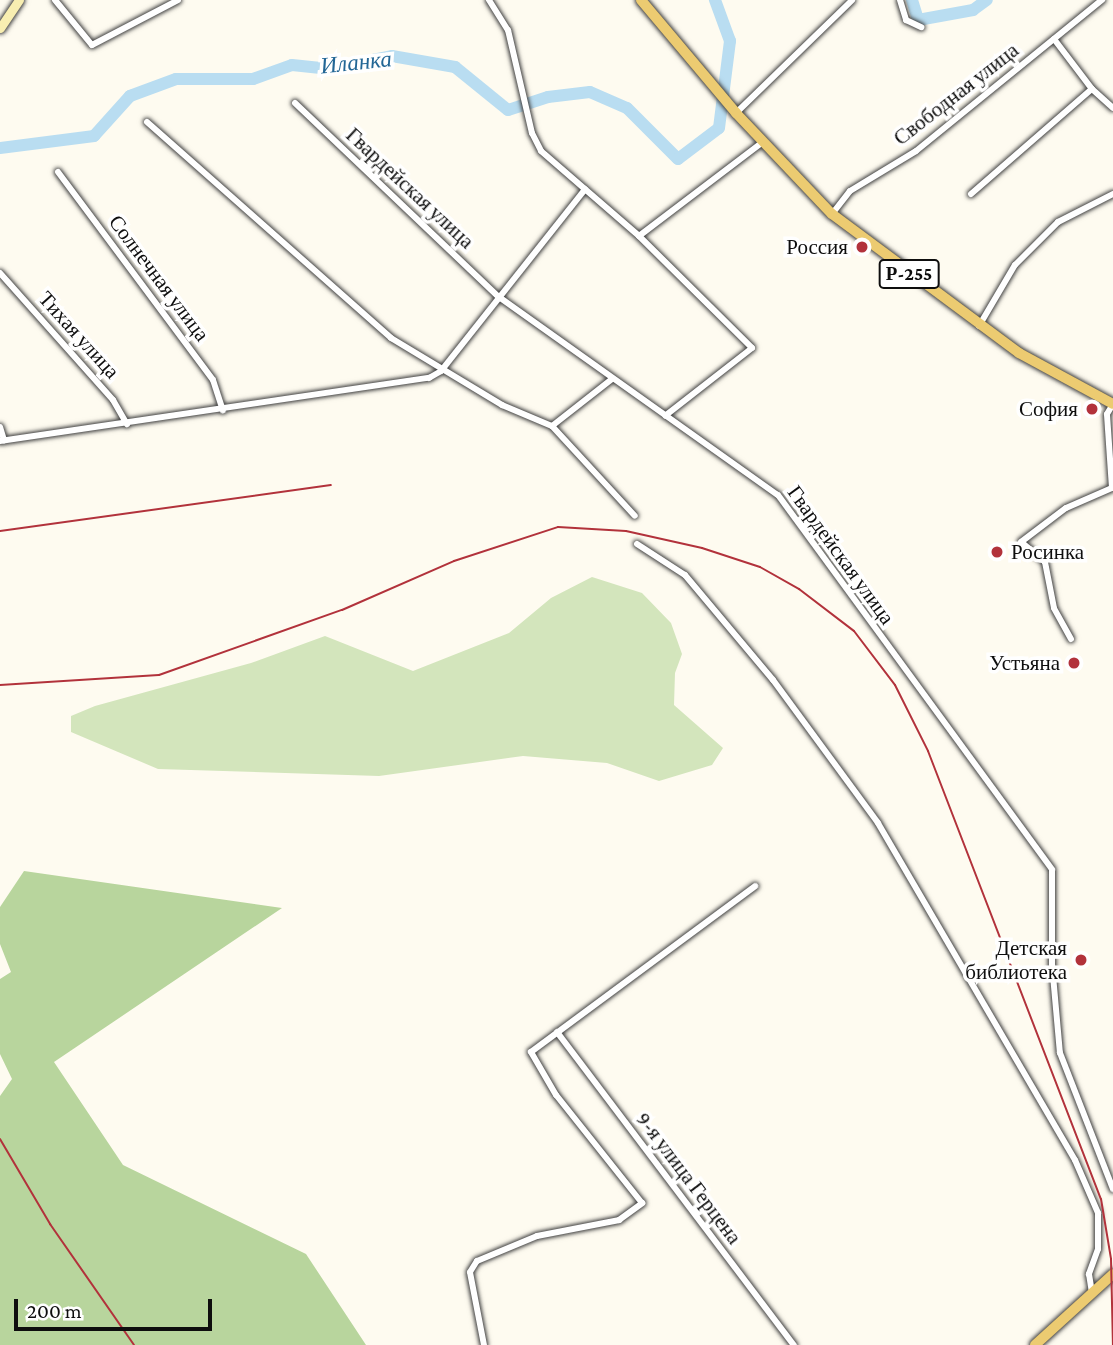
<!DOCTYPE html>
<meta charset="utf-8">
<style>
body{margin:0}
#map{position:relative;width:1113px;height:1345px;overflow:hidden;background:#fefbf0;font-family:"Crimson Pro",serif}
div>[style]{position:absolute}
.green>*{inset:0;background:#d3e5bc}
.forest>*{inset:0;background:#b8d59d}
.river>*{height:12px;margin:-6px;padding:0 6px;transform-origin:6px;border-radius:6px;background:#b9ddf1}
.roads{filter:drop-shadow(0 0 2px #414141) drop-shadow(0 0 2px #414141)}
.street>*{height:6px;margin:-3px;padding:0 3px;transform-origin:3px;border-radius:3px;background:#fff}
.secondary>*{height:9px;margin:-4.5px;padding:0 4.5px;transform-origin:4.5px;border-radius:4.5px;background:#f8eeb1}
.primary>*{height:10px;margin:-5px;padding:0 5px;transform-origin:5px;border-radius:5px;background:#eccb71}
.rail>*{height:2px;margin:-1px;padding:0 1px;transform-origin:1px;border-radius:1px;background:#b2323b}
.dots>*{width:19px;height:19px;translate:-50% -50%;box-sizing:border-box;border:4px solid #fff;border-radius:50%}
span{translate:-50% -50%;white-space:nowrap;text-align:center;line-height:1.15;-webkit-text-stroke:7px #fff;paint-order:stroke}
.shield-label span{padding:2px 5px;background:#fff;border:2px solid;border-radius:5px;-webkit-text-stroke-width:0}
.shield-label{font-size:19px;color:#0e0e0e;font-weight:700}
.street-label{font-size:21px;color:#0e0e0e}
.poi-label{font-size:21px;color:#0e0e0e}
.right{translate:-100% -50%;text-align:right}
.left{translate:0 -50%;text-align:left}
.water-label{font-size:23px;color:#226695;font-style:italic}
.scale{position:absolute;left:14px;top:1299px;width:198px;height:32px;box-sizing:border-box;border:4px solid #0e0e0e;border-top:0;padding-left:9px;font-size:21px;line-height:24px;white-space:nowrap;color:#0e0e0e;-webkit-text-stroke:5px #fff;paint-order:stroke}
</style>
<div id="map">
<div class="green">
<div style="clip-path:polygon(592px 577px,642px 593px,671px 623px,682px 654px,675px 673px,674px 705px,723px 748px,712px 765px,659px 781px,607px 763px,523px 756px,379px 776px,158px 769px,71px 732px,71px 716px,95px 706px,251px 663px,325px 636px,413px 671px,509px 633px,551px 598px)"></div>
</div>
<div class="forest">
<div style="clip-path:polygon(24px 871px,282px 908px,54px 1062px,123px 1165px,306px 1254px,366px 1345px,0 1345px,0 1096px,12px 1079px,0 1054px,0 979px,11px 972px,0 944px,0 907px)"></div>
</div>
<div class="river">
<div style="left:912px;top:0;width:21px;rotate:73deg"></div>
<div style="left:918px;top:20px;width:56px;rotate:-10.3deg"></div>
<div style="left:973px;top:10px;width:17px;rotate:-36deg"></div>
<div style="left:0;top:148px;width:95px;rotate:-7.3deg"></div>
<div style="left:94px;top:136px;width:54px;rotate:-48deg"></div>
<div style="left:130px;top:96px;width:49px;rotate:-20.3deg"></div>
<div style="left:176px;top:79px;width:77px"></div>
<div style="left:253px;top:79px;width:41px;rotate:-19.7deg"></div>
<div style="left:292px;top:65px;width:36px;rotate:6deg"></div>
<div style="left:328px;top:69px;width:65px;rotate:-11.5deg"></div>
<div style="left:392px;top:56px;width:64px;rotate:9.9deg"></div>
<div style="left:455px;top:67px;width:68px;rotate:39.1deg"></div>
<div style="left:508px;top:110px;width:42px;rotate:-18deg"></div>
<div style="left:548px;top:97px;width:42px;rotate:-6.8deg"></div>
<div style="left:590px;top:92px;width:40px;rotate:23.4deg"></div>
<div style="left:627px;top:108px;width:72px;rotate:45deg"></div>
<div style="left:678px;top:159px;width:51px;rotate:-37.1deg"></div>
<div style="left:719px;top:128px;width:88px;rotate:-82.8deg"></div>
<div style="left:730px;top:41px;width:44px;rotate:-110.1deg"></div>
</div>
<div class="roads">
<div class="street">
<div style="left:55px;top:0;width:58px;rotate:50.6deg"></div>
<div style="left:92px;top:45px;width:97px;rotate:-27.6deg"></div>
<div style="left:489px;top:0;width:36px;rotate:58deg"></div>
<div style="left:508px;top:30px;width:106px;rotate:76.9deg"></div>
<div style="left:532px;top:133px;width:20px;rotate:63deg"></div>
<div style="left:541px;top:151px;width:130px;rotate:40.9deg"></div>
<div style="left:639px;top:236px;width:156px;rotate:-37.2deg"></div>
<div style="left:900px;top:0;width:21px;rotate:73deg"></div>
<div style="left:906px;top:20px;width:17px;rotate:25deg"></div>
<div style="left:1054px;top:39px;width:63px;rotate:52.8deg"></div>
<div style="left:1092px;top:89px;width:28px;rotate:42deg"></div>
<div style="left:295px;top:103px;width:282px;rotate:43.6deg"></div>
<div style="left:499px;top:297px;width:342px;rotate:35.4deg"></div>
<div style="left:778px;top:495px;width:464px;rotate:53.8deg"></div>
<div style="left:1052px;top:870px;width:94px;rotate:90deg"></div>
<div style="left:1052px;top:964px;width:89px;rotate:84.9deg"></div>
<div style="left:1060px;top:1053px;width:146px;rotate:68.7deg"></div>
<div style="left:736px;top:113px;width:162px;rotate:-44.2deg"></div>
<div style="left:147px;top:122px;width:326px;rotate:41.5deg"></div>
<div style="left:391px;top:338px;width:130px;rotate:31.1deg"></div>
<div style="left:502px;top:405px;width:54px;rotate:22.8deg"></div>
<div style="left:552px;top:426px;width:122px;rotate:47.3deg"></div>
<div style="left:58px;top:172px;width:259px;rotate:53.3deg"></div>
<div style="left:213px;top:380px;width:32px;rotate:72deg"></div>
<div style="left:971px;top:194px;width:160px;rotate:-41deg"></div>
<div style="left:832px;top:214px;width:29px;rotate:-52deg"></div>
<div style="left:850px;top:191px;width:77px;rotate:-31.2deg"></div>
<div style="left:916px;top:151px;width:240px;rotate:-39.1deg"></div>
<div style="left:639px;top:236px;width:159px;rotate:44.7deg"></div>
<div style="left:752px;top:348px;width:110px;rotate:142deg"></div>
<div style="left:0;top:273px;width:170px;rotate:48.3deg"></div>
<div style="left:113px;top:400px;width:28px;rotate:60deg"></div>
<div style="left:979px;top:326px;width:71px;rotate:-59.5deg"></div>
<div style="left:1015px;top:265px;width:61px;rotate:-45deg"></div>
<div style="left:1058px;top:222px;width:62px;rotate:-27deg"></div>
<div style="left:552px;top:426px;width:76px;rotate:-38.1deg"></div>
<div style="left:0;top:427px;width:14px;rotate:73deg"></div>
<div style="left:0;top:441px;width:434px;rotate:-8.4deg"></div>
<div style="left:429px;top:378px;width:14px;rotate:-30deg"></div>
<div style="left:441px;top:371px;width:232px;rotate:-51.6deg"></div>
<div style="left:637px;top:544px;width:57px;rotate:32.9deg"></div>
<div style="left:685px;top:575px;width:137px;rotate:50deg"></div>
<div style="left:773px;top:680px;width:177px;rotate:53.7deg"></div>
<div style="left:878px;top:823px;width:390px;rotate:59.7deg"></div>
<div style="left:1075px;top:1160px;width:58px;rotate:66.5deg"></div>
<div style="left:1098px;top:1213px;width:36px;rotate:90deg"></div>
<div style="left:1098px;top:1249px;width:27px;rotate:110deg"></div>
<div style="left:1089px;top:1274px;width:19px;rotate:81deg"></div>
<div style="left:1071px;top:639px;width:35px;rotate:-119deg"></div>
<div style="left:1054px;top:608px;width:47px;rotate:-101.1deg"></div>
<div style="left:1045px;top:562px;width:31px;rotate:-140deg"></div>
<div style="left:1021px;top:542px;width:56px;rotate:-37.1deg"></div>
<div style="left:1066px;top:508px;width:50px;rotate:-23.5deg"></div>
<div style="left:1112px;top:488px;width:74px;rotate:-93.9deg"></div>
<div style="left:1107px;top:414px;width:12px;rotate:-59deg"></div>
<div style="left:557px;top:1032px;width:393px;rotate:52.9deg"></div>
<div style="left:484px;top:1345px;width:74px;rotate:-100.9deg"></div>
<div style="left:470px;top:1272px;width:13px;rotate:-58deg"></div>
<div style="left:477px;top:1261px;width:65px;rotate:-22.6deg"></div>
<div style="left:537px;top:1236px;width:84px;rotate:-11deg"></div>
<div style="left:619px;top:1220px;width:29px;rotate:-36deg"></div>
<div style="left:642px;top:1203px;width:138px;rotate:-128.5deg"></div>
<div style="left:556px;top:1095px;width:50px;rotate:-120.2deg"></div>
<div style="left:531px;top:1052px;width:279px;rotate:-36.5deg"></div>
</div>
<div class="secondary">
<div style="left:0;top:28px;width:34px;rotate:-56deg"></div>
</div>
<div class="primary">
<div style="left:641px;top:0;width:148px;rotate:49.9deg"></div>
<div style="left:736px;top:113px;width:139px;rotate:46.5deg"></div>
<div style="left:832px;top:214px;width:233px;rotate:36.6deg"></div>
<div style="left:1019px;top:353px;width:107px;rotate:28.5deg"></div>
<div style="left:1035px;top:1345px;width:105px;rotate:-42.3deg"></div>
</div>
</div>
<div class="rail">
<div style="left:0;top:531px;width:334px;rotate:-7.9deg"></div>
<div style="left:0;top:685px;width:159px;rotate:-3.6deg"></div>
<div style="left:159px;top:675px;width:194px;rotate:-19.6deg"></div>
<div style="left:342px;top:610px;width:122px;rotate:-23.6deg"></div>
<div style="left:454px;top:561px;width:109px;rotate:-18.1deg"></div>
<div style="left:558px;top:527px;width:68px;rotate:3.4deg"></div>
<div style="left:626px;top:531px;width:78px;rotate:12.6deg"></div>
<div style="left:702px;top:548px;width:61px;rotate:18.1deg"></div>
<div style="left:760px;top:567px;width:45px;rotate:29.4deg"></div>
<div style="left:799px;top:589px;width:69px;rotate:37.4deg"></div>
<div style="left:854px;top:631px;width:68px;rotate:52.8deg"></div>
<div style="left:895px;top:685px;width:74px;rotate:63.4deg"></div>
<div style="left:928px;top:751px;width:480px;rotate:68.9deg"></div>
<div style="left:1101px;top:1199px;width:61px;rotate:80.5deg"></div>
<div style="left:1111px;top:1259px;width:86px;rotate:88.7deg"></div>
<div style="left:0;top:1139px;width:99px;rotate:59.5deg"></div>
<div style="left:50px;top:1224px;width:147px;rotate:55.2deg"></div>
</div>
<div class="dots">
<div style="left:862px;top:247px;background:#b2323b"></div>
<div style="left:1092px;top:409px;background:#b2323b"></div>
<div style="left:997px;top:552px;background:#b2323b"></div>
<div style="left:1074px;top:663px;background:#b2323b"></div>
<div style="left:1081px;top:960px;background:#b2323b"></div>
</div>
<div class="shield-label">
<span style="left:909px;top:274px">Р-255</span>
</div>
<div class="street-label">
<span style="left:956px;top:94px;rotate:-38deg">Свободная улица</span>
<span style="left:410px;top:188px;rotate:43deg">Гвардейская улица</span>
<span style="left:159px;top:278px;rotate:53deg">Солнечная улица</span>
<span style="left:79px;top:335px;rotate:48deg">Тихая улица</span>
<span style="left:841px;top:555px;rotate:54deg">Гвардейская улица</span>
<span style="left:689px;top:1178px;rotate:53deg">9-я улица Герцена</span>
</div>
<div class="poi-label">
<span class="right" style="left:848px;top:247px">Россия</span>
<span class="right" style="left:1078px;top:409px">София</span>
<span class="left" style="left:1011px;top:552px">Росинка</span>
<span class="right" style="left:1060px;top:663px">Устьяна</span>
<span class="right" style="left:1067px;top:960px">Детская<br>библиотека</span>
</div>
<div class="water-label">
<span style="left:356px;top:62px;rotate:-6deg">Иланка</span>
</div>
<div class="scale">200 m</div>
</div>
